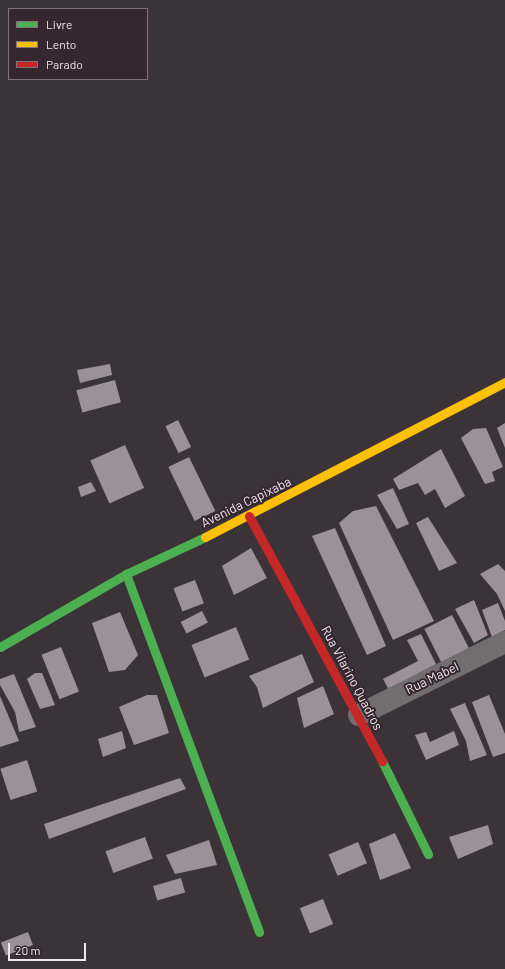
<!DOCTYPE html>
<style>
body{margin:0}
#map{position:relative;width:505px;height:969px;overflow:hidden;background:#3c3338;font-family:Barlow,sans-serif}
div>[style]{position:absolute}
.building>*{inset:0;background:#9c9197;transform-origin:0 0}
.street>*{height:22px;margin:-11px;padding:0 11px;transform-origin:11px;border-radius:11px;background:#726e70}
.fast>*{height:9px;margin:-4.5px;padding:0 4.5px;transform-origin:4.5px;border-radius:4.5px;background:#4caf50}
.slow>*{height:9px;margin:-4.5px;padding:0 4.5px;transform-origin:4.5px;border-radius:4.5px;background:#ffc107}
.jam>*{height:9px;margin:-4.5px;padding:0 4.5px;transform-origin:4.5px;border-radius:4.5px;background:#c62828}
span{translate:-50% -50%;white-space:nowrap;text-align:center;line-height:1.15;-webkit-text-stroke:4px #35262f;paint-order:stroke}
.street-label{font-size:13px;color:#f1e6ec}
.legend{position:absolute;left:8px;top:8px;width:140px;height:72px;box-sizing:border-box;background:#35262f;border:1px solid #80737b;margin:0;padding:5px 7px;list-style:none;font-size:12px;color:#f1e6ec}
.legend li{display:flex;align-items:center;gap:8px;height:20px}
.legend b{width:20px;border:1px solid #80737b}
.scale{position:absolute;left:8px;top:943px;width:78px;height:18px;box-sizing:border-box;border:2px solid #f1e6ec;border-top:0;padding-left:5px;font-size:12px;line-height:14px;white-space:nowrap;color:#f1e6ec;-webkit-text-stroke:3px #35262f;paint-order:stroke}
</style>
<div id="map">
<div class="building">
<div style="clip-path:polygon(110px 364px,112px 375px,80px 383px,77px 370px)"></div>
<div style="left:115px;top:380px;width:23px;height:40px;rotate:75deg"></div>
<div style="left:178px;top:420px;width:30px;height:14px;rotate:64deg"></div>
<div style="clip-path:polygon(505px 423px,505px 448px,497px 428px)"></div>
<div style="clip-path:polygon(486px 428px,503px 467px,492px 472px,495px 481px,485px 484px,461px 438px,473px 429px)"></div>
<div style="left:125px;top:445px;width:47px;height:38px;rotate:66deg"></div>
<div style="clip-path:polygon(441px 449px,465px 496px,445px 508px,435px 489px,425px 495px,418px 483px,399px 490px,393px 479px)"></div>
<div style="left:189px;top:457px;width:60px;height:23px;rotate:64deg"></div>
<div style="clip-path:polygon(91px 482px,96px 491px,81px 497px,78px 487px)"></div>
<div style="clip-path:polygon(393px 488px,409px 524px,397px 529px,377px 495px)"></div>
<div style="clip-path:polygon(376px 506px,434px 621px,393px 640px,339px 523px,353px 511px)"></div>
<div style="clip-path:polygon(428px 517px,457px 563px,439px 571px,416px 523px)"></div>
<div style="clip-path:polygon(335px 528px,386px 646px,367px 655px,312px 536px)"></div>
<div style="clip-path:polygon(251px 548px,267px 578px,234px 595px,222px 566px)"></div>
<div style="clip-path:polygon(498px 564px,505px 571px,505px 611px,497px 594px,480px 574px)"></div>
<div style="left:195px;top:580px;width:25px;height:23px;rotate:69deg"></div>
<div style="clip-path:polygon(474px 600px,488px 635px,474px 643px,455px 609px)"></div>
<div style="clip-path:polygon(498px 603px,505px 621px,505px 630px,492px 637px,482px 610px)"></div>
<div style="left:202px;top:611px;width:13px;height:24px;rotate:63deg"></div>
<div style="clip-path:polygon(120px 612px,138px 655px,125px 670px,109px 672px,92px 623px)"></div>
<div style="left:452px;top:615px;width:38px;height:31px;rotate:63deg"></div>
<div style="left:236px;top:627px;width:35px;height:48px;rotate:68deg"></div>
<div style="clip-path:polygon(421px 634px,436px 664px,389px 690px,383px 679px,418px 661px,407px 640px)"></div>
<div style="left:61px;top:647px;width:48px;height:21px;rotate:68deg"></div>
<div style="clip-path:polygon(302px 654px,314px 682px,263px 708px,257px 687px,249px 676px)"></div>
<div style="clip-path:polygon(35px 673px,42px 673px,55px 705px,40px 709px,27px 679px)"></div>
<div style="clip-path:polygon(14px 674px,36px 727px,19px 732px,15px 712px,0 685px,0 679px)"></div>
<div style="clip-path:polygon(323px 686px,334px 714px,304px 728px,297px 698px)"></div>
<div style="clip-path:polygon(147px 695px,157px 695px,169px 733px,134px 745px,119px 707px)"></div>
<div style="clip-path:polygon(489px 695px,505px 734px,505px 753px,493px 757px,472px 702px)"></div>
<div style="clip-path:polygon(0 696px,19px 741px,0 747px)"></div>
<div style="clip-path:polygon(465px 703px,487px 755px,470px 761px,466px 741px,450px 709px)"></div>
<div style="clip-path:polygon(122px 731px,126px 748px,103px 757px,98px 739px)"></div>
<div style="clip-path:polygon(454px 731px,459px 745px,426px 760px,415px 735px,426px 732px,430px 742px)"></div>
<div style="left:27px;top:760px;width:33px;height:28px;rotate:72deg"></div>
<div style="clip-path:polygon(180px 778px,186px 789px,49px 839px,44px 824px)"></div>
<div style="clip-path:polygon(488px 825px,493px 844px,458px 859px,449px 837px)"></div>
<div style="clip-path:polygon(395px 833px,411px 868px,380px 880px,369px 844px)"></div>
<div style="left:145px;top:837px;width:23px;height:42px;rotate:70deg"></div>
<div style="clip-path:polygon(209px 840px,217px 865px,175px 874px,166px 855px)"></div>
<div style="left:358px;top:842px;width:23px;height:32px;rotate:67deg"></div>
<div style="left:181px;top:878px;width:15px;height:29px;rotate:74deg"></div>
<div style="left:323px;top:899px;width:27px;height:25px;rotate:68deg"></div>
<div style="left:28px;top:932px;width:14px;height:29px;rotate:69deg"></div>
</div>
<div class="street">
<div style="left:359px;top:715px;width:163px;rotate:-26.6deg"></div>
</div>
<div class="fast">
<div style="left:126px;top:574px;width:382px;rotate:69.6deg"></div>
<div style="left:0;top:647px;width:146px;rotate:-30.1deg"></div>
<div style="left:126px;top:574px;width:87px;rotate:-25.1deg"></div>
<div style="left:382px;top:761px;width:104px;rotate:63.7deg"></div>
</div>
<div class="slow">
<div style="left:205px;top:537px;width:338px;rotate:-27.3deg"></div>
</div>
<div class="jam">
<div style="left:249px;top:516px;width:279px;rotate:61.5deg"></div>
</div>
<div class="street-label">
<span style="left:246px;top:502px;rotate:-26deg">Avenida Capixaba</span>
<span style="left:352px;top:678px;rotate:62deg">Rua Vilarino Quadros</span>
<span style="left:432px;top:678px;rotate:-26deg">Rua Mabel</span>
</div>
<ul class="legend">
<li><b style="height:5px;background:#4caf50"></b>Livre</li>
<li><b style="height:5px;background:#ffc107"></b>Lento</li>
<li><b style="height:5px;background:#c62828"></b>Parado</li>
</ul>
<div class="scale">20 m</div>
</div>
